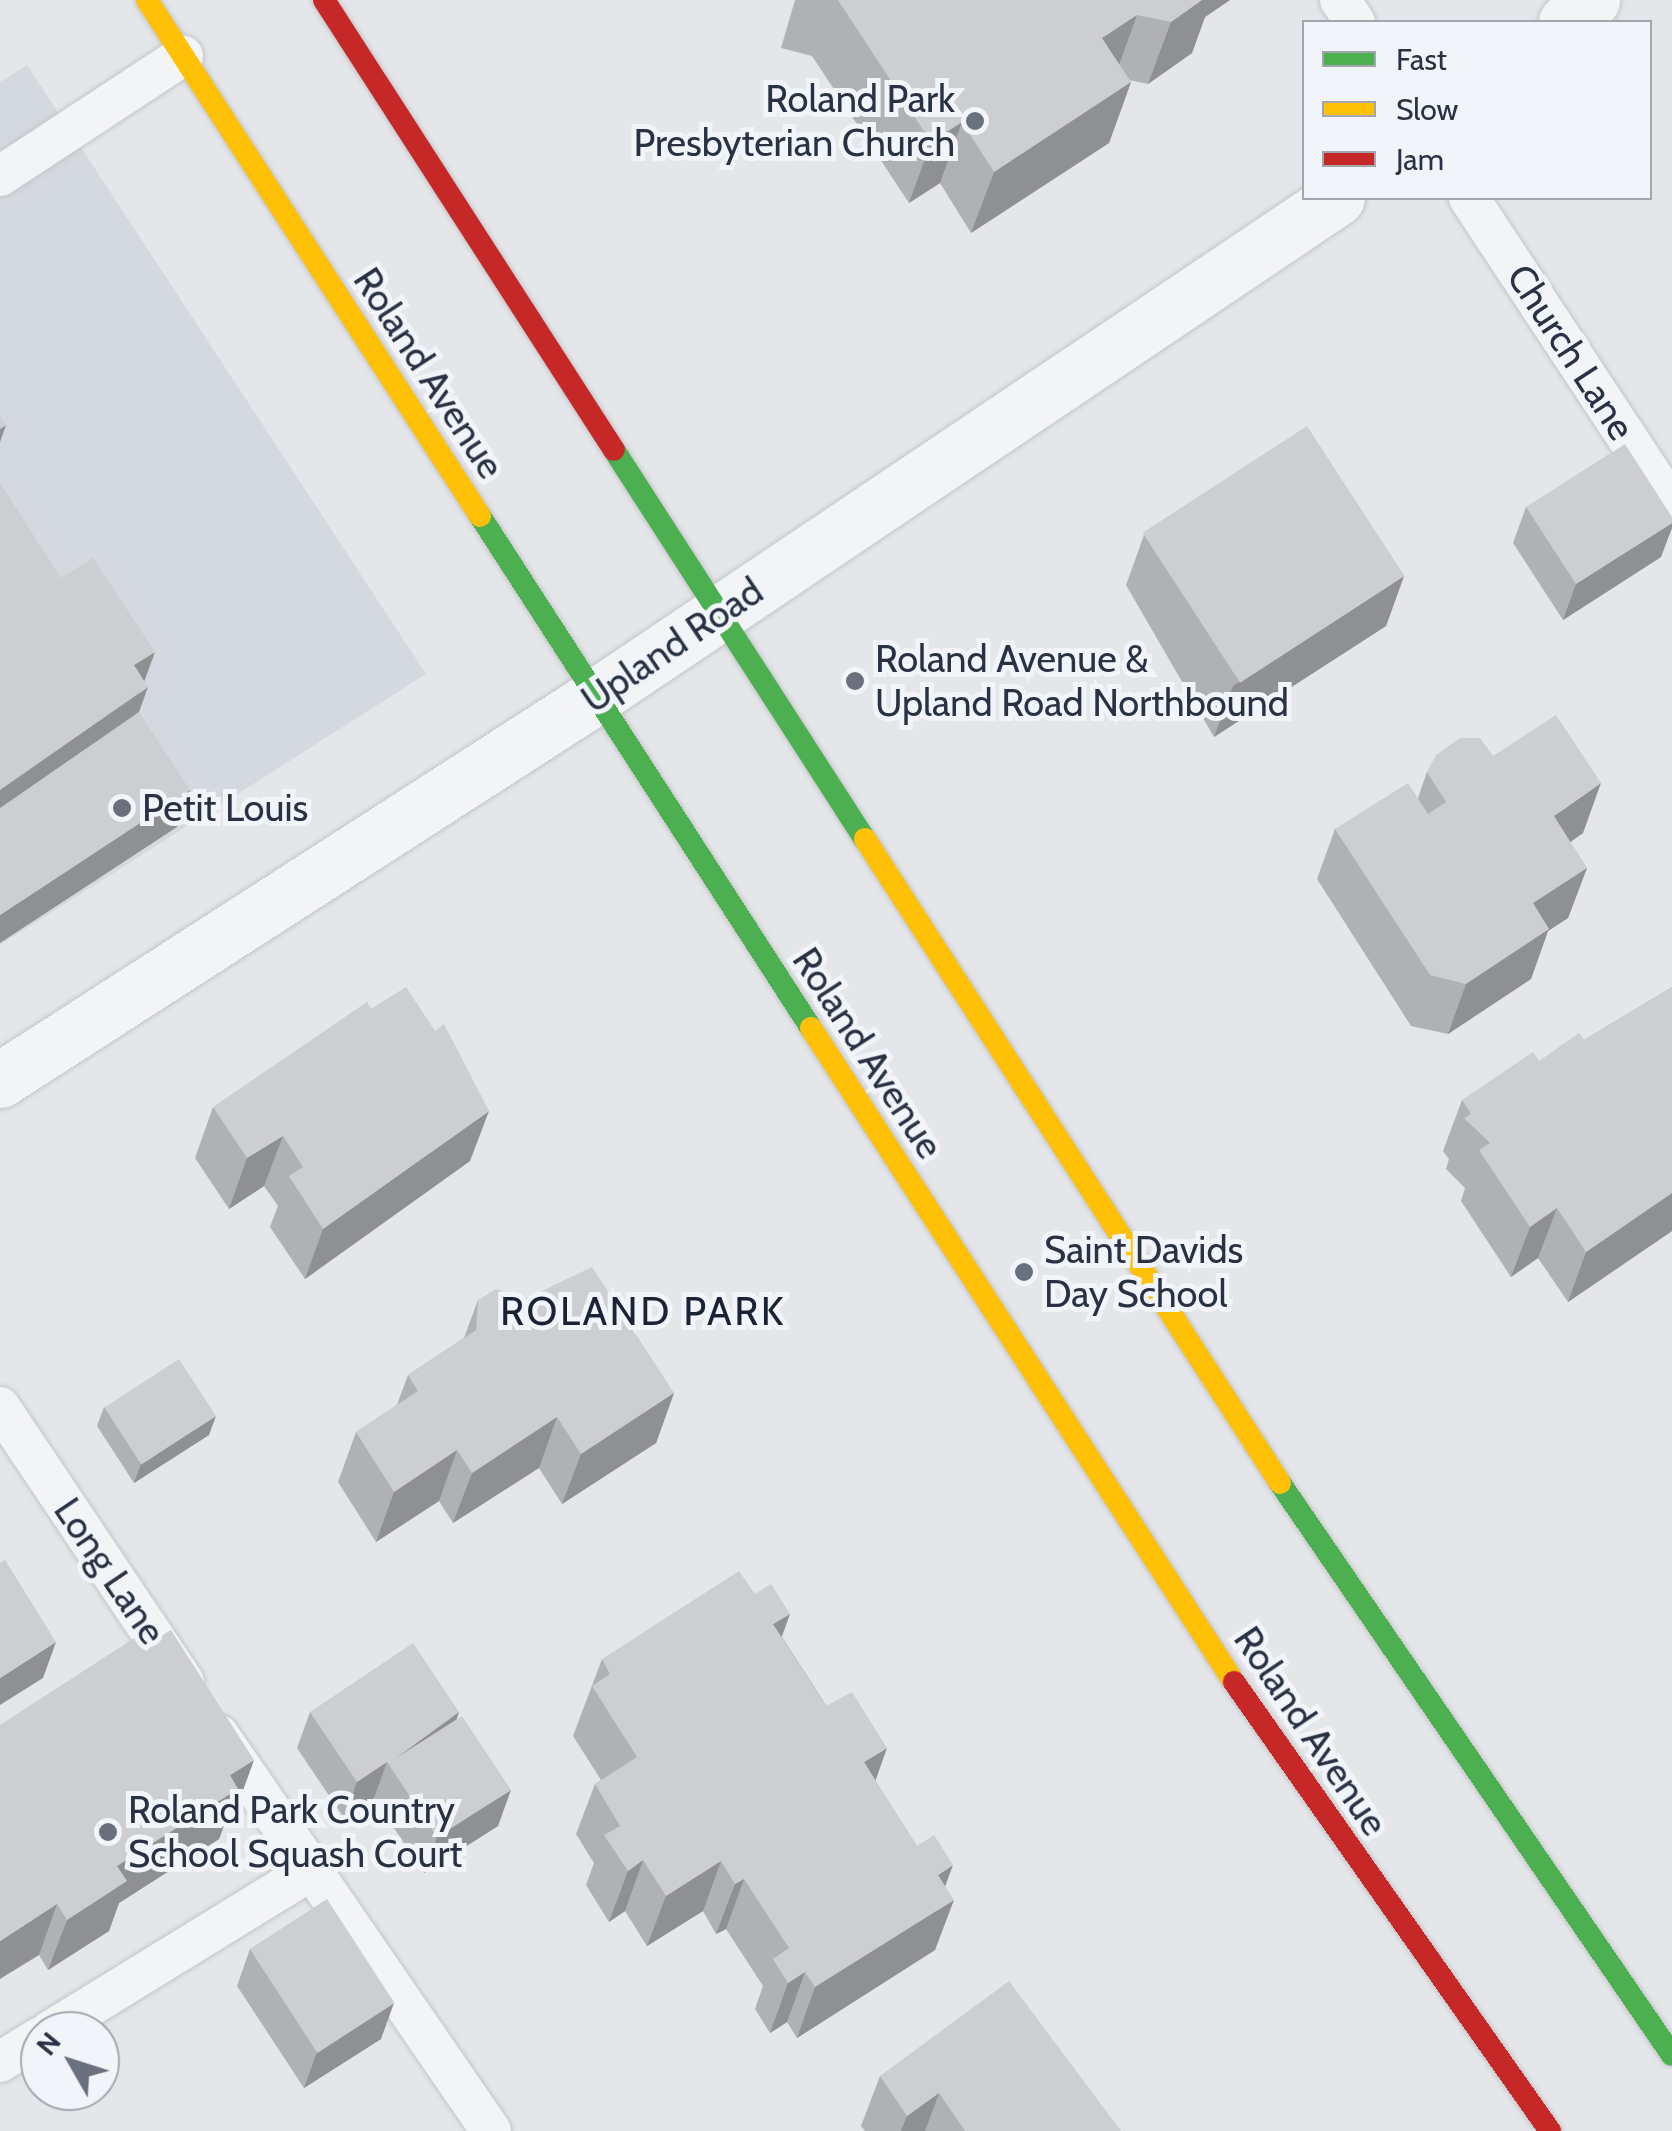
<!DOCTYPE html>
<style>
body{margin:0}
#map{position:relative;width:1672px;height:2131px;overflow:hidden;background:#e4e6e9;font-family:Cabin,sans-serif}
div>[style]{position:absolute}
.built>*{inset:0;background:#d4d9df}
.roads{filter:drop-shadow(0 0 2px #c2c4c7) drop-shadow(0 0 2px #c2c4c7)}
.lane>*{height:40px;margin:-20px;padding:0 20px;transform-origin:20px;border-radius:20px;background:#f3f4f6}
.street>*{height:55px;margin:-27.5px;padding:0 27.5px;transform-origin:27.5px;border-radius:27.5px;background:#f3f4f6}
.fast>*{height:22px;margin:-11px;padding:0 11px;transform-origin:11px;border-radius:11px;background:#4caf50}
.slow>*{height:22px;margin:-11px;padding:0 11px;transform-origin:11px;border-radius:11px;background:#ffc107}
.jam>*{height:22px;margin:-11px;padding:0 11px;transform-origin:11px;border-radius:11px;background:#c62828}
.wall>*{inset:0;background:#afb1b4}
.shaded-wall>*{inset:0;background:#8f9092}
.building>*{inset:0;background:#ccced1;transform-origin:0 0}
.dots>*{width:28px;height:28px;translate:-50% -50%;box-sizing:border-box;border:5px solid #f1f4f8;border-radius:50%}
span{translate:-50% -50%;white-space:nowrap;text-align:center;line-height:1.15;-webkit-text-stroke:10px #f1f4f8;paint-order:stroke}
.poi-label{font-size:38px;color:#283244}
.right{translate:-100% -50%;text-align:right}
.left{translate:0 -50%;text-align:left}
.street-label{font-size:38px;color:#283244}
.neighbourhood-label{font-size:40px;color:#1a2335;letter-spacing:2.5px}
.legend{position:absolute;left:1302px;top:20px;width:350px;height:180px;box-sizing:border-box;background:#f1f4f8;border:2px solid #a1a6b0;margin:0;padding:12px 18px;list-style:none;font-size:30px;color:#283244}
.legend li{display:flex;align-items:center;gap:20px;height:50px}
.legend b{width:50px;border:2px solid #a1a6b0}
.north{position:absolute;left:20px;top:2011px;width:100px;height:100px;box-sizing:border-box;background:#f1f4f8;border:2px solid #a1a6b0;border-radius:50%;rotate:309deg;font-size:28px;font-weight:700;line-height:40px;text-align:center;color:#283244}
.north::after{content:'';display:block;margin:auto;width:35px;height:45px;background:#6a717e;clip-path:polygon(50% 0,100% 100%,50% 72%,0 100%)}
</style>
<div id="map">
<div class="built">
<div style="clip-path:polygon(27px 65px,426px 674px,0 945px,0 82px)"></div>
</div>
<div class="roads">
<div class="lane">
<div style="left:1340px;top:0;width:27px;rotate:56deg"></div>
<div style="left:0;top:176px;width:219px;rotate:-33.3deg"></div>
<div style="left:1469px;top:198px;width:369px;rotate:56.6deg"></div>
<div style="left:0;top:1407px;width:331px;rotate:56.2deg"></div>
<div style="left:219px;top:1735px;width:480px;rotate:55.5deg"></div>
<div style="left:50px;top:2031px;width:305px;rotate:-31.6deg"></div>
<div style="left:0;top:2062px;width:47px;rotate:-32deg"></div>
</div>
<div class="street">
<div style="left:1566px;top:22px;width:34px;rotate:-40deg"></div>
<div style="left:0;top:1080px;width:708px;rotate:-32.77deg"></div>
<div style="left:595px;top:697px;width:894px;rotate:-33.92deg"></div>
</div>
<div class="fast">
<div style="left:614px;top:450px;width:463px;rotate:57.2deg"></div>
<div style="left:480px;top:516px;width:610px;rotate:57.12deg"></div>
<div style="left:1280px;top:1483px;width:693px;rotate:55.58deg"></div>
</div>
<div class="slow">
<div style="left:147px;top:0;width:614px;rotate:57.16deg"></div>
<div style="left:865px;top:839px;width:766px;rotate:57.2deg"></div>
<div style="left:811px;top:1028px;width:779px;rotate:57.11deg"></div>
</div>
<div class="jam">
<div style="left:324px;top:0;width:535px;rotate:57.2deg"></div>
<div style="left:1234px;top:1682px;width:549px;rotate:54.86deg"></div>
</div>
</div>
<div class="wall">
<div style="clip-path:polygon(795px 0,1230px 0,1205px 17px,1192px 53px,1148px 84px,1130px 80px,1131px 82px,1109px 143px,971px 233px,940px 183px,909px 203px,812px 56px,781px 48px)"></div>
<div style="clip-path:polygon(1526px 507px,1661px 557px,1563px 620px,1513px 543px)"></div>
<div style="clip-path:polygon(1144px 535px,1404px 576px,1386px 626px,1214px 737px,1126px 585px)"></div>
<div style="clip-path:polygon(1493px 756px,1583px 833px,1570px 842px,1587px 868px,1568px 918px,1548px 931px,1531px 979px,1448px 1034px,1411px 1026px,1317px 879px,1335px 829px,1418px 798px,1427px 772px)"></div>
<div style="clip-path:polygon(1672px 987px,1672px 1231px,1568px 1302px,1538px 1258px,1511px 1277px,1461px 1201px,1465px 1188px,1446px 1169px,1449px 1159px,1443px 1151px,1462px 1100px,1584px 1040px)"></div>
<div style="clip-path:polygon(213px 1107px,470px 1161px,305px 1279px,270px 1227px,278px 1206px,264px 1186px,229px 1209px,195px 1158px)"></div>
<div style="clip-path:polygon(478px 1300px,674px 1393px,656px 1443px,562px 1504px,539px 1468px,453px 1523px,439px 1501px,376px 1542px,338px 1482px,356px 1432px,397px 1405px,408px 1375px,464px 1338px)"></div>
<div style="clip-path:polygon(104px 1407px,209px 1435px,134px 1483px,97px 1426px)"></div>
<div style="clip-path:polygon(782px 1637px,917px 1846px,945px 1887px,935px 1950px,797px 2038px,787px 2022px,770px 2033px,755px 2009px,763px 1986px,726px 1929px,716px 1934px,703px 1911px,647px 1946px,625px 1911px,609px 1922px,586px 1885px,594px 1863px,576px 1834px,595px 1784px,601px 1780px,573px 1736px,602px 1659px)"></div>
<div style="clip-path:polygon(310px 1712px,459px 1712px,457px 1719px,498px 1826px,424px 1873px,374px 1798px,344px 1818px,297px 1748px)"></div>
<div style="clip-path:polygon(0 1725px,236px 1810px,228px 1815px,219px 1839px,119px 1903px,109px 1931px,48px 1970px,39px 1955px)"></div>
<div style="clip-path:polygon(250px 1949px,381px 2039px,304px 2088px,237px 1986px)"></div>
<div style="clip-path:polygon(880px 2076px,1121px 2131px,865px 2131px,861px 2126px)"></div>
</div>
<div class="shaded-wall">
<div style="clip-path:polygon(1202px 0,1230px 0,1205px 17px,1192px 53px,1148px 84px,1171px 22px)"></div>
<div style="clip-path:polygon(1137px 15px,1115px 76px,1102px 38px)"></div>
<div style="clip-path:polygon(1131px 82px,1109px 143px,971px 233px,994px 172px)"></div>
<div style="clip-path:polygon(962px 122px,940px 183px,909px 203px,931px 142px)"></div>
<div style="clip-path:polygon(6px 425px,0 442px,0 429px)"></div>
<div style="clip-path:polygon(1672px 523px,1672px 528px,1661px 557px,1563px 620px,1576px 584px)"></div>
<div style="clip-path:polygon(1404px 576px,1386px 626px,1214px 737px,1233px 686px)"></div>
<div style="clip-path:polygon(155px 652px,140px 693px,148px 687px,126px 748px,0 835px,0 790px,134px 665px)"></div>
<div style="clip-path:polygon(1601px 783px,1583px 833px,1535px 867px,1554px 816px)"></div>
<div style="clip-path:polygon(190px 790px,177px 827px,0 943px,0 915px)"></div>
<div style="clip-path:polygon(1587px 868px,1568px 918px,1548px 931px,1531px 979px,1448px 1034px,1466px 984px,1533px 903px)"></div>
<div style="clip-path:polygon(489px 1111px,470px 1161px,305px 1279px,323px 1229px)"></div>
<div style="clip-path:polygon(283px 1136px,264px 1186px,229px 1209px,247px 1158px)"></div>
<div style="clip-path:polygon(1672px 1193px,1672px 1231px,1568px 1302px,1586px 1252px)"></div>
<div style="clip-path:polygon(1557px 1208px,1538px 1258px,1511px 1277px,1530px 1227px)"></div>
<div style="clip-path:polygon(674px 1393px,656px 1443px,562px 1504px,581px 1454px)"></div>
<div style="clip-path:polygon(216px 1416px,209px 1435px,134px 1483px,141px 1464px)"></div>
<div style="clip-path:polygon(557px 1417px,539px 1468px,453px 1523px,472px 1473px)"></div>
<div style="clip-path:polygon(457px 1450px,439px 1501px,376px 1542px,394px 1492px)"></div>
<div style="clip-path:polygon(790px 1614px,772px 1664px,773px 1624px)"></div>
<div style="clip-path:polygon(56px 1642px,43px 1678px,0 1705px,0 1678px)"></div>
<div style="clip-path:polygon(459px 1712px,446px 1749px,396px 1758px)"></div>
<div style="clip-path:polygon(887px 1748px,869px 1799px,864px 1762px)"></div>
<div style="clip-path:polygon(254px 1760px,236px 1810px,228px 1815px,219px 1839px,119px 1903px,109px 1931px,48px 1970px,67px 1920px,117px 1866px,230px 1775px)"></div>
<div style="clip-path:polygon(387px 1762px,374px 1798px,344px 1818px,357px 1782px)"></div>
<div style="clip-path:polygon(511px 1790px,498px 1826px,424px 1873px,437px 1837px)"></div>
<div style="clip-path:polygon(643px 1860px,625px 1911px,609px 1922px,628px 1871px)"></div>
<div style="clip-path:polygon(721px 1861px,703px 1911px,647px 1946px,666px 1896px)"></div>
<div style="clip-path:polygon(953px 1865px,936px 1911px,954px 1900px,935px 1950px,797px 2038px,815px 1987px,938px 1875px)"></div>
<div style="clip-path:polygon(744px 1879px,726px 1929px,716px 1934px,735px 1884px)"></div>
<div style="clip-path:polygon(57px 1904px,39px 1955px,0 1979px,0 1941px)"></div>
<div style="clip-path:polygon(805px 1972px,787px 2022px,770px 2033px,788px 1983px)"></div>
<div style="clip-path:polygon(394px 2003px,381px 2039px,304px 2088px,317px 2052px)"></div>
<div style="clip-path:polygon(939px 2093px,925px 2131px,901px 2131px,907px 2116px)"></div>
</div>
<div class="building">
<div style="clip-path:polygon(838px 0,1202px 0,1171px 22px,1137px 15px,1102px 38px,1131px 82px,994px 172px,962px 122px,931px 142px)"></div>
<div style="clip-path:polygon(0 416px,6px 425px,0 429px)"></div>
<div style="left:1307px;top:426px;width:179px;height:196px;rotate:57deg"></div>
<div style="clip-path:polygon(1625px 444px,1672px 517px,1672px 523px,1576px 584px,1526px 507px)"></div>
<div style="clip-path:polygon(0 483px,61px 578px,93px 558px,155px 652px,134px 665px,148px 687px,0 790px)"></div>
<div style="clip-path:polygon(139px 712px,190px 790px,0 915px,0 808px)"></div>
<div style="clip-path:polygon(1556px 715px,1601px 783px,1554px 816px,1587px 868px,1533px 903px,1549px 929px,1466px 984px,1430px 975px,1335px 829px,1408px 783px,1428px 814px,1446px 802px,1427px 772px,1436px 755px,1460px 738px,1480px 738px,1493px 756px)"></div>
<div style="clip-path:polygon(406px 987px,435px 1031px,444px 1024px,489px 1111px,323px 1229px,289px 1176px,303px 1167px,283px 1136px,247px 1158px,213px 1107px,367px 1002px,371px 1009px)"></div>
<div style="clip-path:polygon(1672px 987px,1672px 1193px,1586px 1252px,1557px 1208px,1530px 1227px,1479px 1150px,1490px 1143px,1464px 1118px,1471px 1114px,1462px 1100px,1533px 1052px,1539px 1061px,1579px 1033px,1584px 1040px)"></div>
<div style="clip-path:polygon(592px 1267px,674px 1393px,581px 1454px,557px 1417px,472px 1473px,457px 1450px,394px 1492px,356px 1432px,418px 1391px,408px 1375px,476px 1330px,478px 1300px,496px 1289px,523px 1300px)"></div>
<div style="left:179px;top:1359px;width:68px;height:89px;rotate:57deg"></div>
<div style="clip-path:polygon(5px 1560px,56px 1642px,0 1678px,0 1563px)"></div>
<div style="clip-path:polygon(739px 1571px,755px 1594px,771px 1584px,790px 1614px,773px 1624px,826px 1706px,852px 1692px,887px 1748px,864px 1762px,917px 1846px,934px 1835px,953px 1865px,938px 1875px,954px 1900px,815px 1987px,805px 1972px,788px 1983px,773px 1959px,789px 1948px,744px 1879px,735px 1884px,721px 1861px,666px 1896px,643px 1860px,628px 1871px,604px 1835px,620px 1826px,595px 1784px,637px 1757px,592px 1686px,610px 1674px,602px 1659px)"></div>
<div style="clip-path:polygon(171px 1630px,254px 1760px,230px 1775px,238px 1789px,117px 1866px,127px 1881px,67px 1920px,57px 1904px,0 1941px,0 1725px,139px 1635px,146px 1645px)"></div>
<div style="clip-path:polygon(413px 1643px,459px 1712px,396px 1758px,462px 1716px,511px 1790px,437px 1837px,387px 1762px,357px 1782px,310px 1712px)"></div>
<div style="left:327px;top:1899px;width:124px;height:92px;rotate:57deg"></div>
<div style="clip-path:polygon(1009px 1981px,1121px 2131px,965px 2131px,939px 2093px,907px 2116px,880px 2076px)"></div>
</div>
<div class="dots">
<div style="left:975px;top:121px;background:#6a717e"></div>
<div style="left:855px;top:681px;background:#6a717e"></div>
<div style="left:122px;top:808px;background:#6a717e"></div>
<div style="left:1024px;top:1272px;background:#6a717e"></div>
<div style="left:108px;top:1832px;background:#6a717e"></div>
</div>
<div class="poi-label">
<span class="right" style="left:955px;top:121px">Roland Park<br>Presbyterian Church</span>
<span class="left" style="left:875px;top:681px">Roland Avenue &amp;<br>Upland Road Northbound</span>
<span class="left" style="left:142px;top:808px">Petit Louis</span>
<span class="left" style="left:1044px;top:1272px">Saint Davids<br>Day School</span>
<span class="left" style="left:128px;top:1832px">Roland Park Country<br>School Squash Court</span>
</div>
<div class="street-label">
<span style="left:1571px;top:352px;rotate:57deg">Church Lane</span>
<span style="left:429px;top:373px;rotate:57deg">Roland Avenue</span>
<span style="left:672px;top:645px;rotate:-34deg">Upland Road</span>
<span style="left:868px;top:1053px;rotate:57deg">Roland Avenue</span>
<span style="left:110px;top:1571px;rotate:56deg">Long Lane</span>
<span style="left:1311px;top:1731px;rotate:56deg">Roland Avenue</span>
</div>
<div class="neighbourhood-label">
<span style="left:643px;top:1311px">ROLAND PARK</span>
</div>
<ul class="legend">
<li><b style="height:12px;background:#4caf50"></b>Fast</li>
<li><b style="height:12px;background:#ffc107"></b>Slow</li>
<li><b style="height:12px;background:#c62828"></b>Jam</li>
</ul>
<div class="north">N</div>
</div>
